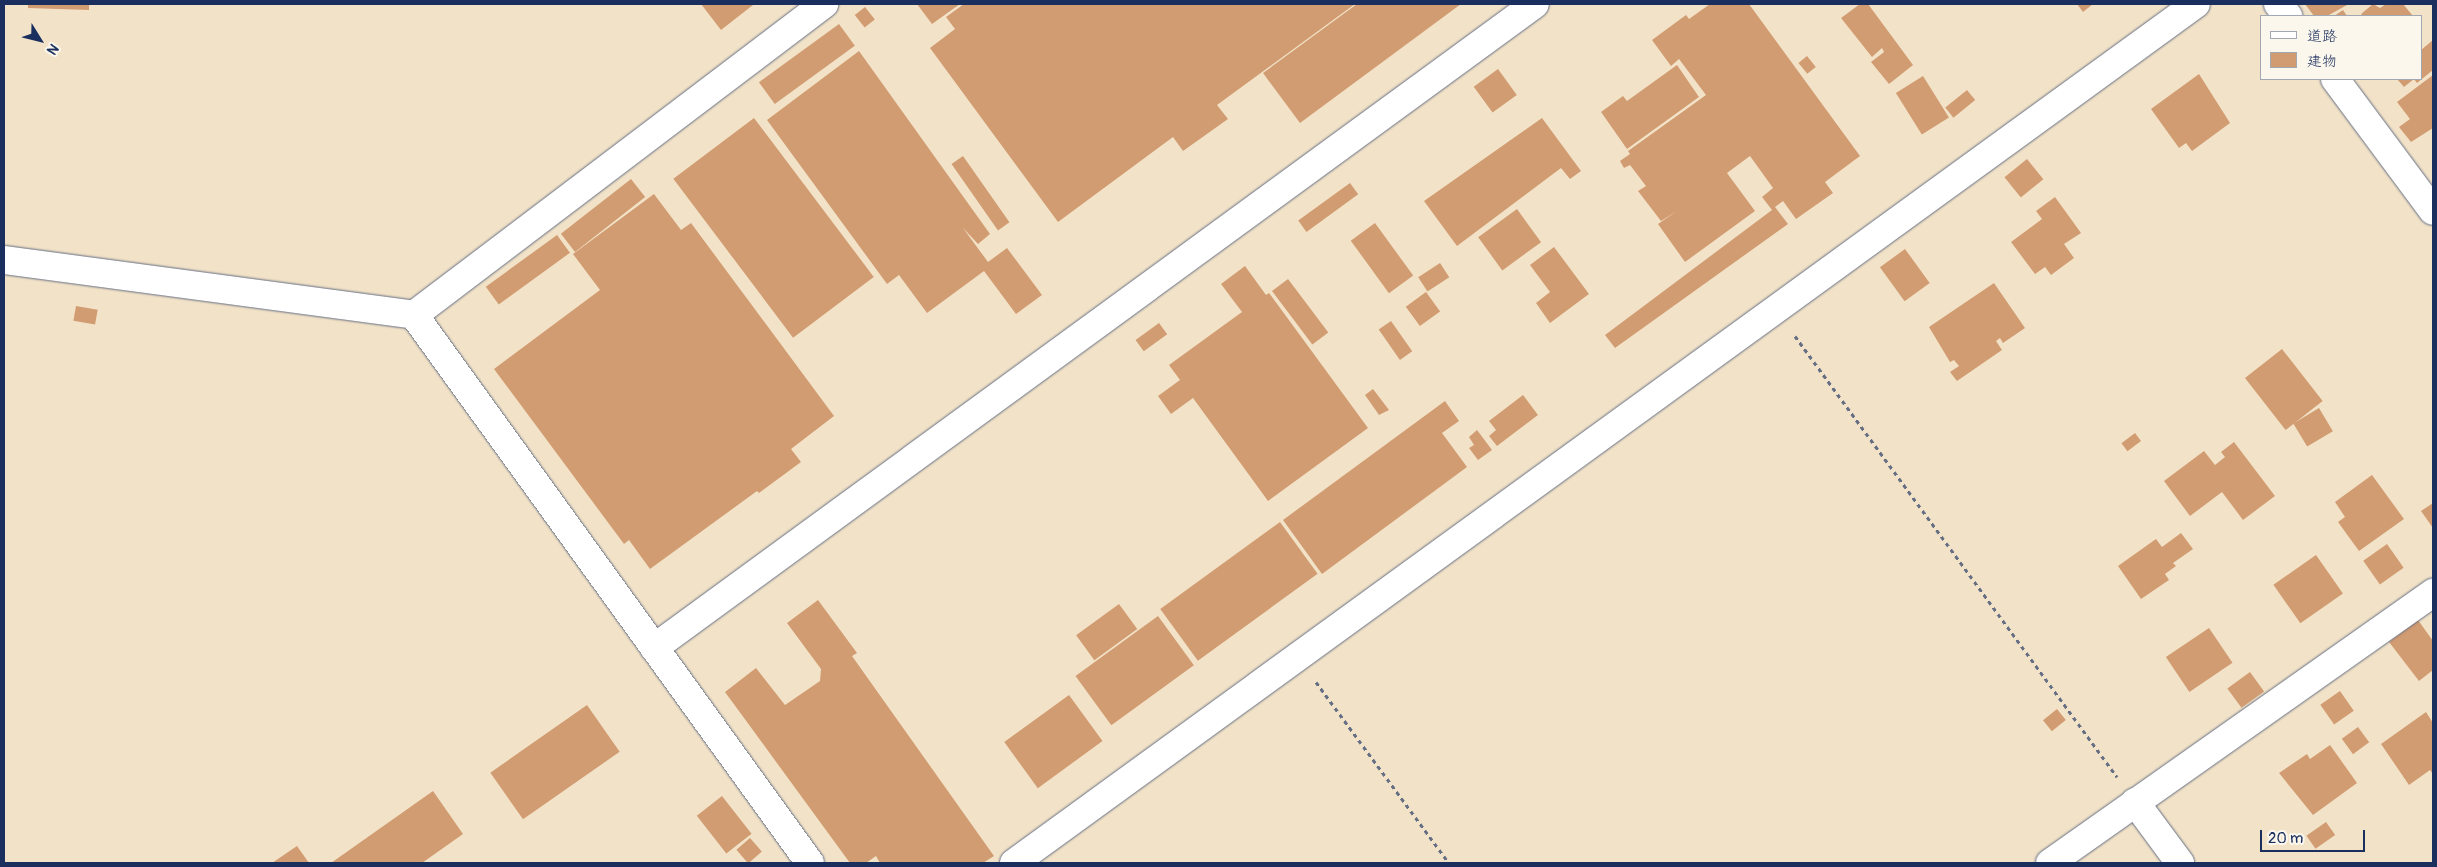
<!DOCTYPE html>
<meta charset="utf-8">
<style>
body{margin:0}
#map{position:relative;width:2437px;height:867px;overflow:hidden;background:#f2e3c8;font-family:Pangolin,"Klee One",sans-serif}
div>[style]{position:absolute}
.building>*{inset:0;background:#d29c72;transform-origin:0 0}
.path>*{height:3px;margin-top:-1.5px;transform-origin:0;background:repeating-linear-gradient(90deg,#666e83 0 4px,transparent 0 8px)}
.roads{filter:drop-shadow(0 0 1px #666e83) drop-shadow(0 0 1px #666e83)}
.minor>*{height:28px;margin:-14px;padding:0 14px;transform-origin:14px;border-radius:14px;background:#fff}
.tertiary>*{height:28px;margin:-14px;padding:0 14px;transform-origin:14px;border-radius:14px;background:#fff}
span{translate:-50% -50%;white-space:nowrap;text-align:center;line-height:1.15;-webkit-text-stroke:4px #fbf7ec;paint-order:stroke}
.frame{position:absolute;inset:0;border:5px solid #1b2f5e;pointer-events:none}
.legend{position:absolute;left:2260px;top:15px;width:162px;height:65px;box-sizing:border-box;background:#fbf7ec;border:1px solid #a1a7b3;margin:0;padding:6px 9px;list-style:none;font-size:15px;color:#1b2f5e}
.legend li{display:flex;align-items:center;gap:10px;height:25px}
.legend b{width:25px;border:1px solid #a1a7b3}
.north{position:absolute;left:15px;top:15px;width:50px;height:50px;-webkit-text-stroke:4px #fbf7ec;paint-order:stroke;rotate:126deg;font-size:14px;font-weight:700;line-height:20px;text-align:center;color:#1b2f5e}
.north::after{content:'';display:block;margin:auto;width:18px;height:22px;background:#1b2f5e;clip-path:polygon(50% 0,100% 100%,50% 72%,0 100%)}
.scale{position:absolute;left:2260px;top:830px;width:105px;height:22px;box-sizing:border-box;border:2px solid #1b2f5e;border-top:0;padding-left:6px;font-size:15px;line-height:18px;white-space:nowrap;color:#1b2f5e;-webkit-text-stroke:4px #fbf7ec;paint-order:stroke}
</style>
<div id="map">
<div class="building">
<div style="clip-path:polygon(28px 4px,89px 4px,89px 10px,28px 8px)"></div>
<div style="clip-path:polygon(701px 4px,752px 4px,753px 5px,721px 30px)"></div>
<div style="clip-path:polygon(917px 4px,960px 4px,932px 24px)"></div>
<div style="clip-path:polygon(964px 4px,1355px 4px,1217px 105px,1228px 119px,1183px 151px,1173px 137px,1058px 222px,930px 48px,955px 29px,946px 17px)"></div>
<div style="clip-path:polygon(1357px 4px,1461px 4px,1300px 123px,1263px 73px)"></div>
<div style="clip-path:polygon(1710px 4px,1749px 4px,1860px 156px,1825px 182px,1833px 193px,1796px 219px,1783px 201px,1775px 207px,1788px 224px,1615px 348px,1605px 335px,1772px 210px,1762px 197px,1773px 188px,1750px 156px,1727px 173px,1755px 211px,1685px 262px,1658px 224px,1677px 211px,1661px 221px,1638px 191px,1646px 186px,1630px 165px,1624px 168px,1620px 161px,1630px 154px,1628px 151px,1706px 95px,1679px 59px,1671px 66px,1652px 40px,1686px 15px,1689px 19px)"></div>
<div style="clip-path:polygon(1860px 4px,1868px 4px,1913px 65px,1889px 84px,1871px 62px,1884px 52px,1882px 48px,1872px 57px,1841px 18px)"></div>
<div style="clip-path:polygon(2077px 4px,2093px 4px,2083px 12px)"></div>
<div style="clip-path:polygon(2305px 4px,2349px 4px,2327px 16px,2314px 16px)"></div>
<div style="clip-path:polygon(2373px 4px,2380px 8px,2386px 4px,2403px 4px,2413px 16px,2363px 16px,2361px 14px)"></div>
<div style="left:865px;top:7px;width:16px;height:13px;rotate:52deg"></div>
<div style="clip-path:polygon(2343px 10px,2347px 16px,2334px 16px)"></div>
<div style="left:839px;top:24px;width:27px;height:99px;rotate:54deg"></div>
<div style="clip-path:polygon(2433px 40px,2433px 70px,2417px 83px,2414px 79px,2404px 87px,2397px 79px,2421px 79px,2421px 50px)"></div>
<div style="clip-path:polygon(859px 51px,990px 234px,978px 244px,963px 228px,988px 262px,1007px 248px,1042px 295px,1016px 314px,984px 271px,927px 313px,899px 275px,887px 284px,767px 120px)"></div>
<div style="left:1807px;top:56px;width:14px;height:11px;rotate:51deg"></div>
<div style="clip-path:polygon(1677px 65px,1699px 97px,1627px 149px,1601px 112px,1623px 96px,1627px 101px)"></div>
<div style="left:1498px;top:69px;width:32px;height:30px;rotate:54deg"></div>
<div style="clip-path:polygon(2199px 74px,2230px 123px,2192px 151px,2186px 143px,2179px 148px,2151px 109px)"></div>
<div style="clip-path:polygon(2433px 75px,2433px 128px,2411px 142px,2399px 127px,2410px 119px,2397px 102px)"></div>
<div style="left:1923px;top:76px;width:49px;height:32px;rotate:58deg"></div>
<div style="left:1967px;top:90px;width:13px;height:28px;rotate:51deg"></div>
<div style="left:754px;top:118px;width:199px;height:101px;rotate:53deg"></div>
<div style="clip-path:polygon(1542px 118px,1581px 171px,1570px 179px,1561px 168px,1457px 246px,1424px 201px)"></div>
<div style="left:963px;top:156px;width:81px;height:14px;rotate:55deg"></div>
<div style="left:2027px;top:159px;width:26px;height:29px;rotate:51deg"></div>
<div style="left:631px;top:179px;width:23px;height:89px;rotate:52deg"></div>
<div style="left:1350px;top:183px;width:14px;height:64px;rotate:54deg"></div>
<div style="clip-path:polygon(654px 194px,681px 230px,691px 223px,834px 416px,791px 449px,801px 462px,759px 493px,757px 491px,650px 569px,629px 540px,624px 544px,494px 369px,600px 290px,573px 254px)"></div>
<div style="clip-path:polygon(2055px 197px,2081px 233px,2064px 244px,2074px 258px,2051px 275px,2045px 267px,2035px 274px,2011px 242px,2042px 219px,2036px 211px)"></div>
<div style="left:1517px;top:209px;width:41px;height:48px;rotate:54deg"></div>
<div style="left:1375px;top:223px;width:65px;height:30px;rotate:54deg"></div>
<div style="left:557px;top:235px;width:22px;height:88px;rotate:54deg"></div>
<div style="clip-path:polygon(1554px 247px,1589px 294px,1550px 323px,1536px 303px,1550px 292px,1530px 265px)"></div>
<div style="left:1905px;top:249px;width:42px;height:31px;rotate:54deg"></div>
<div style="left:1440px;top:263px;width:17px;height:26px;rotate:57deg"></div>
<div style="clip-path:polygon(1245px 266px,1266px 295px,1269px 293px,1368px 428px,1268px 501px,1193px 398px,1171px 414px,1158px 396px,1180px 380px,1169px 365px,1242px 312px,1221px 284px)"></div>
<div style="left:1288px;top:279px;width:67px;height:20px;rotate:53deg"></div>
<div style="clip-path:polygon(1994px 283px,2025px 328px,2003px 343px,2000px 338px,1996px 341px,2002px 350px,1957px 381px,1950px 372px,1959px 366px,1954px 360px,1950px 362px,1929px 327px)"></div>
<div style="left:1426px;top:292px;width:24px;height:25px;rotate:54deg"></div>
<div style="left:76px;top:306px;width:22px;height:15px;rotate:10deg"></div>
<div style="left:1391px;top:321px;width:37px;height:15px;rotate:55deg"></div>
<div style="left:1159px;top:323px;width:14px;height:29px;rotate:54deg"></div>
<div style="left:2282px;top:349px;width:66px;height:47px;rotate:52deg"></div>
<div style="clip-path:polygon(1373px 389px,1389px 410px,1379px 415px,1365px 395px)"></div>
<div style="clip-path:polygon(1523px 395px,1538px 415px,1497px 446px,1489px 436px,1496px 430px,1489px 421px)"></div>
<div style="clip-path:polygon(1445px 401px,1459px 421px,1442px 433px,1467px 467px,1322px 574px,1283px 520px)"></div>
<div style="left:2319px;top:408px;width:27px;height:30px;rotate:59deg"></div>
<div style="clip-path:polygon(1477px 430px,1492px 450px,1478px 460px,1469px 448px,1474px 445px,1469px 437px)"></div>
<div style="left:2135px;top:433px;width:10px;height:17px;rotate:53deg"></div>
<div style="clip-path:polygon(2234px 442px,2275px 496px,2243px 520px,2222px 492px,2190px 516px,2164px 481px,2204px 451px,2215px 465px,2225px 457px,2221px 452px)"></div>
<div style="clip-path:polygon(2372px 475px,2404px 519px,2359px 551px,2338px 522px,2345px 517px,2335px 502px)"></div>
<div style="clip-path:polygon(2433px 503px,2433px 528px,2421px 511px)"></div>
<div style="left:1280px;top:522px;width:64px;height:148px;rotate:54deg"></div>
<div style="clip-path:polygon(2181px 533px,2193px 549px,2173px 563px,2176px 566px,2165px 574px,2169px 580px,2141px 599px,2118px 566px,2156px 539px,2162px 547px)"></div>
<div style="left:2387px;top:544px;width:29px;height:29px;rotate:55deg"></div>
<div style="left:2316px;top:555px;width:47px;height:52px;rotate:55deg"></div>
<div style="clip-path:polygon(818px 600px,857px 653px,852px 656px,994px 856px,983px 863px,880px 863px,876px 856px,866px 863px,850px 863px,725px 692px,756px 668px,785px 705px,820px 681px,821px 669px,787px 623px)"></div>
<div style="left:1119px;top:604px;width:31px;height:53px;rotate:54deg"></div>
<div style="left:1158px;top:616px;width:61px;height:102px;rotate:54deg"></div>
<div style="clip-path:polygon(2418px 620px,2433px 641px,2433px 670px,2419px 681px,2389px 642px)"></div>
<div style="left:2209px;top:628px;width:42px;height:52px;rotate:56deg"></div>
<div style="left:2250px;top:672px;width:24px;height:28px;rotate:54deg"></div>
<div style="left:2340px;top:691px;width:24px;height:24px;rotate:55deg"></div>
<div style="left:1069px;top:695px;width:57px;height:80px;rotate:54deg"></div>
<div style="left:587px;top:705px;width:57px;height:118px;rotate:55deg"></div>
<div style="left:2057px;top:709px;width:14px;height:18px;rotate:51deg"></div>
<div style="clip-path:polygon(2426px 712px,2433px 723px,2433px 774px,2430px 770px,2409px 785px,2381px 744px)"></div>
<div style="left:2358px;top:727px;width:19px;height:20px;rotate:54deg"></div>
<div style="clip-path:polygon(2330px 745px,2357px 783px,2313px 815px,2279px 773px,2307px 754px,2310px 759px)"></div>
<div style="clip-path:polygon(433px 791px,463px 834px,422px 863px,331px 863px)"></div>
<div style="left:722px;top:796px;width:48px;height:32px;rotate:52deg"></div>
<div style="left:2326px;top:822px;width:16px;height:24px;rotate:55deg"></div>
<div style="left:750px;top:838px;width:18px;height:18px;rotate:49deg"></div>
<div style="clip-path:polygon(297px 846px,309px 863px,272px 863px)"></div>
</div>
<div class="path">
<div style="left:1795px;top:336px;width:546px;rotate:53.86deg"></div>
<div style="left:1316px;top:682px;width:225px;rotate:53.7deg"></div>
</div>
<div class="roads">
<div class="minor">
<div style="left:2278px;top:4px;width:16px;rotate:50deg"></div>
<div style="left:2335px;top:79px;width:164px;rotate:53.4deg"></div>
<div style="left:414px;top:315px;width:515px;rotate:-37.18deg"></div>
<div style="left:654px;top:648px;width:1091px;rotate:-36.17deg"></div>
<div style="left:2135px;top:802px;width:76px;rotate:53.6deg"></div>
<div style="left:1014px;top:863px;width:1461px;rotate:-36.01deg"></div>
<div style="left:2050px;top:863px;width:469px;rotate:-35.2deg"></div>
</div>
<div class="tertiary">
<div style="left:4px;top:260px;width:414px;rotate:7.6deg"></div>
<div style="left:414px;top:315px;width:676px;rotate:54.15deg"></div>
</div>
</div>
<div class="frame"></div>
<ul class="legend">
<li><b style="height:6px;background:#fff"></b>道路</li>
<li><b style="height:14px;background:#d29c72"></b>建物</li>
</ul>
<div class="north">N</div>
<div class="scale">20 m</div>
</div>
